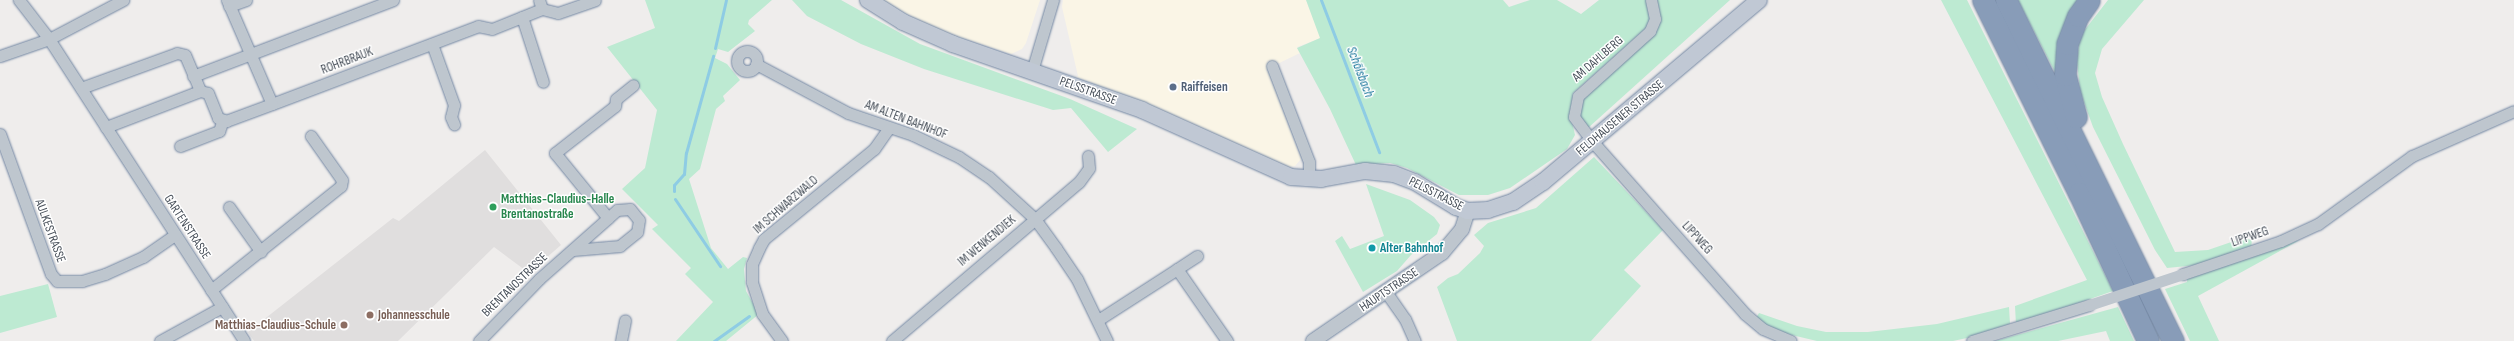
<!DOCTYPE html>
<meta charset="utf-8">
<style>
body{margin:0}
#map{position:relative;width:2514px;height:341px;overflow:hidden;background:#efedec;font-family:"Sofia Sans Condensed",sans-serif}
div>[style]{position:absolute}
.commercial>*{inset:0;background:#faf5e6}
.education>*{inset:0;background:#e0dede}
.green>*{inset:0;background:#bdead2}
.stream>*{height:3px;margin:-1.5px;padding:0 1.5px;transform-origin:1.5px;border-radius:1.5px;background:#8ecce4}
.roads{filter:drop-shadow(0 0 1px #7387a3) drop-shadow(0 0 1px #7387a3)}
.minor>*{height:11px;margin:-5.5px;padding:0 5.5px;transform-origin:5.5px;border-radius:5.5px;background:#bec6ce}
.minor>.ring{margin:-5.5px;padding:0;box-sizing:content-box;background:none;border:11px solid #bec6ce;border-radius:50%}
.tertiary>*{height:14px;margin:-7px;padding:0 7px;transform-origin:7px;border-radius:7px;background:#bec6ce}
.secondary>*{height:16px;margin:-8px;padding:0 8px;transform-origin:8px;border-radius:8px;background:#c0c8d4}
.motorway>*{height:21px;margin:-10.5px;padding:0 10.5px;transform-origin:10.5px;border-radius:10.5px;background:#889cb8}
.minor-bridge>*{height:11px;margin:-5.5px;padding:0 5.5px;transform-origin:5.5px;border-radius:5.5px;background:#bec6ce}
.dots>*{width:11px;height:11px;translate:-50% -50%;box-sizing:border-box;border:2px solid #fff;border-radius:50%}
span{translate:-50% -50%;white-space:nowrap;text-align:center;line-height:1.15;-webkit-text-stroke:3px #fff;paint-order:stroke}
.street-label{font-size:13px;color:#464e58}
.service-label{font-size:13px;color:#4e5e75;font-weight:700}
.left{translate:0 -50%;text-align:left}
.leisure-label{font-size:13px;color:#27864d;font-weight:700}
.culture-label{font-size:13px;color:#0d838f;font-weight:700}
.education-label{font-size:13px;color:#785e54;font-weight:700}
.right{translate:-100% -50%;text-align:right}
.water-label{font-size:14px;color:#17759a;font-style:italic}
</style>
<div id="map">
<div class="commercial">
<div style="clip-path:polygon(882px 0,1040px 0,1026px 43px,1022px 49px,1011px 54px,931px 28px)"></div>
<div style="clip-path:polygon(1063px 0,1306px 0,1321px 38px,1297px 47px,1300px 53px,1267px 69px,1301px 159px,1295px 166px,1289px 167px,1142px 102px,1076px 77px,1078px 76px,1062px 7px)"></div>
</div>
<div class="education">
<div style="clip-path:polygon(485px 150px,561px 245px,529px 273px,494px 247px,398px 341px,254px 341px,248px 332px,393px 218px,399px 221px)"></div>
</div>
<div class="green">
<div style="clip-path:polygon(645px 0,772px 0,749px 20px,748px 24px,755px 31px,728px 52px,718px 49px,715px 58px,727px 64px,740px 80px,723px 96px,725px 101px,716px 109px,700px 169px,689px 179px,711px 248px,728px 269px,743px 257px,747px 258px,744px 269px,746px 291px,759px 314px,726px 341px,676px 341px,713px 302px,685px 274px,691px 268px,652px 229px,658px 225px,622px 189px,645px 168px,657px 110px,607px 47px,655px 28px)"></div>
<div style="clip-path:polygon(792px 0,841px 0,920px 44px,1070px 99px,1137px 129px,1108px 152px,1071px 108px,1053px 110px,924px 69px,861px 44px,807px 16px)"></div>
<div style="clip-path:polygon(1306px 0,1503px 0,1509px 7px,1530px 0,1557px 0,1581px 14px,1599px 0,1646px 0,1650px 19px,1646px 28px,1573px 93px,1570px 113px,1575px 135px,1567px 149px,1510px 188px,1488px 195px,1459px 195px,1407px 168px,1390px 163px,1356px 165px,1330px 109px,1297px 48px,1320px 38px)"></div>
<div style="clip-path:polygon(1657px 0,1730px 0,1588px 128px,1580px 116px,1579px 103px,1588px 92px,1652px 36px,1660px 13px)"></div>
<div style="clip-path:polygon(1941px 0,1967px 0,2113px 291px,2016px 325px,2015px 306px,2087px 280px)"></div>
<div style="clip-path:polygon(2018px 0,2083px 0,2058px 78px)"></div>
<div style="clip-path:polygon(2108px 0,2144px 0,2102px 49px,2095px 73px,2102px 97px,2123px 144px,2175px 252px,2208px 250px,2243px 238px,2252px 240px,2251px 248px,2197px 265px,2167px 268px,2155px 250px,2093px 127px,2080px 91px,2077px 61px,2080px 36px)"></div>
<div style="clip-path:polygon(1594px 157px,1663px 230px,1624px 270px,1641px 286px,1591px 341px,1457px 341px,1437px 287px,1448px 278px,1458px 274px,1480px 253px,1484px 246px,1474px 235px,1488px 223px,1536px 208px)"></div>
<div style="clip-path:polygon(1366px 184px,1410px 200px,1434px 217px,1440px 225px,1437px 234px,1411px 255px,1397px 271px,1363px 292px,1335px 241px,1342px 236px,1350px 249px,1384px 236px)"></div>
<div style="clip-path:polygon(2300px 240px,2198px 296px,2219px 341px,2190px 341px,2165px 289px,2187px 282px,2187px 278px)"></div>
<div style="clip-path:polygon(48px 284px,57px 317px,0 333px,0 296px)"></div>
<div style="clip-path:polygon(2009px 307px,2010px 324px,1976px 336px,1953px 341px,1817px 341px,1775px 331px,1756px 318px,1759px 313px,1797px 326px,1826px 332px,1868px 332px,1937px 324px)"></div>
<div style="clip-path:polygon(2118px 307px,2134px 341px,2110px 341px,2106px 331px,2058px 341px,1995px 341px)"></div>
</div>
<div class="stream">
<div style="left:1321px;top:0;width:163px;rotate:69.1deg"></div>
<div style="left:715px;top:48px;width:49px;rotate:-77.1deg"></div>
<div style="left:674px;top:191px;width:6px;rotate:-90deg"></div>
<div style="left:674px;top:185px;width:15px;rotate:-48deg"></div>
<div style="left:684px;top:174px;width:21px;rotate:-85deg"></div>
<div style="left:686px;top:153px;width:101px;rotate:-74.4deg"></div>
<div style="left:675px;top:199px;width:81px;rotate:56.1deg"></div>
<div style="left:714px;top:341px;width:43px;rotate:-35.5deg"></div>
</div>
<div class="roads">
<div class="minor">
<div style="left:19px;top:0;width:49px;rotate:52.4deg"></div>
<div style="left:49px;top:39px;width:359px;rotate:57.1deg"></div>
<div style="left:227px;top:0;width:113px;rotate:66.6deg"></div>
<div style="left:272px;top:104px;width:220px;rotate:-20.7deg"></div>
<div style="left:478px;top:26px;width:14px;rotate:12deg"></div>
<div style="left:492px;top:29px;width:54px;rotate:-21.8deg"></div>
<div style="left:542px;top:9px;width:9px;rotate:-108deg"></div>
<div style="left:1651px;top:0;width:19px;rotate:78deg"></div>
<div style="left:1655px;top:19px;width:13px;rotate:113deg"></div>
<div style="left:1650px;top:31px;width:97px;rotate:137.9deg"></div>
<div style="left:1578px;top:96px;width:21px;rotate:101deg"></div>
<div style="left:1574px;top:117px;width:30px;rotate:53deg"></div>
<div style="left:1592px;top:141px;width:231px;rotate:48.5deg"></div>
<div style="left:1745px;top:314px;width:23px;rotate:40deg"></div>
<div style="left:1763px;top:329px;width:30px;rotate:23deg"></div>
<div style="left:229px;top:6px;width:18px;rotate:-19deg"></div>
<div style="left:542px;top:9px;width:16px;rotate:14deg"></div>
<div style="left:558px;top:13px;width:39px;rotate:-19deg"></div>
<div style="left:522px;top:17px;width:68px;rotate:72.1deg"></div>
<div style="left:432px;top:44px;width:65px;rotate:70.2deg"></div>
<div style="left:454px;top:105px;width:12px;rotate:104deg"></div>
<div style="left:451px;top:117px;width:8px;rotate:67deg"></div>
<div class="ring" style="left:737px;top:51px;width:9px;height:9px"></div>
<div style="left:0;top:56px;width:52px;rotate:-19.1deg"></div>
<div style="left:49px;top:39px;width:84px;rotate:-27.8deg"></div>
<div style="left:756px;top:64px;width:104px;rotate:28deg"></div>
<div style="left:848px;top:113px;width:69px;rotate:18.7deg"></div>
<div style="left:913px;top:135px;width:51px;rotate:25.6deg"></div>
<div style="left:959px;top:157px;width:36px;rotate:34deg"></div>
<div style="left:989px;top:177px;width:62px;rotate:42.4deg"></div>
<div style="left:1035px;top:219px;width:36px;rotate:54deg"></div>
<div style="left:1056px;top:248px;width:37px;rotate:56deg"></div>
<div style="left:1077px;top:279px;width:69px;rotate:64.2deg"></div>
<div style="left:1272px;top:66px;width:103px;rotate:68.9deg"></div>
<div style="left:1309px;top:162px;width:16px;rotate:90deg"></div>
<div style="left:1032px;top:71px;width:74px;rotate:-73.5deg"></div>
<div style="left:193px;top:76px;width:214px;rotate:-20.8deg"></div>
<div style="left:81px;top:88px;width:102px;rotate:-20deg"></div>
<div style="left:177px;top:53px;width:8px;rotate:14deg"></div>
<div style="left:185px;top:55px;width:39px;rotate:67deg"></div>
<div style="left:200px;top:91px;width:101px;rotate:159deg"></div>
<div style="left:200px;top:91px;width:8px;rotate:14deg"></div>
<div style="left:208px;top:93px;width:27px;rotate:68deg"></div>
<div style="left:218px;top:118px;width:9px;rotate:21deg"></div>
<div style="left:226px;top:121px;width:49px;rotate:-20.3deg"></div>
<div style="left:0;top:134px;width:149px;rotate:70deg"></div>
<div style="left:51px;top:274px;width:9px;rotate:49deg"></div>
<div style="left:57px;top:281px;width:25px"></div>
<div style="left:82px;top:281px;width:24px;rotate:-17deg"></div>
<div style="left:105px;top:274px;width:42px;rotate:-24.1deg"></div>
<div style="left:143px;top:257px;width:39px;rotate:-35deg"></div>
<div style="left:180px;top:146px;width:42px;rotate:-21deg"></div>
<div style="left:219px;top:131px;width:12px;rotate:-70deg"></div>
<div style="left:229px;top:207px;width:55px;rotate:54.6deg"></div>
<div style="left:608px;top:218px;width:84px;rotate:-129.2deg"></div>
<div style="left:555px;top:153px;width:76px;rotate:-38.1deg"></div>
<div style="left:615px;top:106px;width:7px;rotate:-82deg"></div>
<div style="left:616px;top:99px;width:22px;rotate:-39deg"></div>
<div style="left:1177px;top:269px;width:24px;rotate:-33deg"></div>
<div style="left:2183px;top:274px;width:103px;rotate:-18.6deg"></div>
<div style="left:2281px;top:241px;width:41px;rotate:-24.7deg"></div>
<div style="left:2318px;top:224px;width:116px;rotate:-35.9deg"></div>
<div style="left:2412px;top:156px;width:111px;rotate:-23.8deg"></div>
<div style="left:211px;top:290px;width:166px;rotate:-38.7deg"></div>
<div style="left:341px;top:186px;width:6px;rotate:-81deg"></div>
<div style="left:342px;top:180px;width:54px;rotate:-125.2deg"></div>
<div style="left:1386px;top:292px;width:33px;rotate:55deg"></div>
<div style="left:1405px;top:319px;width:24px;rotate:66deg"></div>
<div style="left:1098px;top:320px;width:94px;rotate:-32.8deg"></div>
<div style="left:1177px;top:269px;width:88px;rotate:55.2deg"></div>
<div style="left:160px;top:341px;width:71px;rotate:-28.7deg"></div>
<div style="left:479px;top:341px;width:86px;rotate:-45.9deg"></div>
<div style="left:539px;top:279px;width:92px;rotate:-41.5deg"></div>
<div style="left:608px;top:218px;width:12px;rotate:-42deg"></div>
<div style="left:617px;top:210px;width:13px;rotate:-4deg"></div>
<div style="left:630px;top:209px;width:14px;rotate:51deg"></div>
<div style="left:639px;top:220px;width:12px;rotate:99deg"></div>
<div style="left:637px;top:232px;width:22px;rotate:141deg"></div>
<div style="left:620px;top:246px;width:47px;rotate:175.1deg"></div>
<div style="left:621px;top:341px;width:21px;rotate:-79deg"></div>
<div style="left:782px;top:341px;width:34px;rotate:-126deg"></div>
<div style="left:762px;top:313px;width:33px;rotate:-108deg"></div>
<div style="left:752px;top:282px;width:18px;rotate:-90deg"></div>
<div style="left:752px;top:264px;width:17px;rotate:-66deg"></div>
<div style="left:759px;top:248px;width:10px;rotate:-61deg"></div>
<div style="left:764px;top:239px;width:142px;rotate:-39.3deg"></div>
<div style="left:874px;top:149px;width:24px;rotate:-55deg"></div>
<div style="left:892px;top:341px;width:245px;rotate:-40.4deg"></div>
<div style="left:1079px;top:182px;width:17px;rotate:-54deg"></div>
<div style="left:1089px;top:168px;width:12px;rotate:-95deg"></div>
<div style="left:1972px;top:341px;width:122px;rotate:-17.1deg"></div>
</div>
<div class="tertiary">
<div style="left:1313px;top:341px;width:156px;rotate:-34.3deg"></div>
<div style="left:1442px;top:253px;width:31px;rotate:-50deg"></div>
<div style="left:1462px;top:229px;width:19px;rotate:-72deg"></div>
</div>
<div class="secondary">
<div style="left:868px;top:0;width:41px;rotate:32.2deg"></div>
<div style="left:903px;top:22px;width:55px;rotate:23.7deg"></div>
<div style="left:953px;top:44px;width:200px;rotate:19.2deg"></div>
<div style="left:1142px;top:110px;width:163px;rotate:24.2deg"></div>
<div style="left:1291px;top:177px;width:30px;rotate:4deg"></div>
<div style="left:1321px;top:179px;width:45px;rotate:-10.3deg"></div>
<div style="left:1365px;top:171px;width:29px;rotate:6deg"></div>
<div style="left:1394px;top:174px;width:22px;rotate:21deg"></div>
<div style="left:1415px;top:182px;width:48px;rotate:31.4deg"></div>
<div style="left:1456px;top:207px;width:13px;rotate:18deg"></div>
<div style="left:1468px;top:211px;width:20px;rotate:-3deg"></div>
<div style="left:1488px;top:210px;width:26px;rotate:-18deg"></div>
<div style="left:1513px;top:202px;width:36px;rotate:-34deg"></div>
<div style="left:1543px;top:182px;width:282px;rotate:-40.1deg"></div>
</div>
<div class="motorway">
<div style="left:1983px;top:0;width:216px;rotate:63.6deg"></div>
<div style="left:2079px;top:193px;width:163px;rotate:65deg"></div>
<div style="left:2006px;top:0;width:380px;rotate:63.9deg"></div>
<div style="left:2076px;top:117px;width:43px;rotate:-104.7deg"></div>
<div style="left:2065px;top:75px;width:31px;rotate:-86deg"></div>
<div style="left:2067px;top:44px;width:30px;rotate:-69deg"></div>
<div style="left:2078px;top:16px;width:19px;rotate:-55deg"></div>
</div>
</div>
<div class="minor-bridge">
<div style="left:2089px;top:305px;width:99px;rotate:-18.3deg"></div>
</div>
<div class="dots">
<div style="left:1173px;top:87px;background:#5c6f8a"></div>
<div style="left:493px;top:207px;background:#2e9e5b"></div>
<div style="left:1372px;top:248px;background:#0f9aa8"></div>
<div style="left:370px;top:315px;background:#8d6e63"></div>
<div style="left:344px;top:325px;background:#8d6e63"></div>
</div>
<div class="street-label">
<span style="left:1598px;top:59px;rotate:-41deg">AM DAHLBERG</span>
<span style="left:347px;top:61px;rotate:-21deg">ROHRBRAUK</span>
<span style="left:1088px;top:91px;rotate:20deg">PELSSTRASSE</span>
<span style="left:1620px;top:118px;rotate:-40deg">FELDHAUSENER STRASSE</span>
<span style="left:906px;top:120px;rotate:21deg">AM ALTEN BAHNHOF</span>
<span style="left:1436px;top:194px;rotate:27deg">PELSSTRASSE</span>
<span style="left:786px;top:205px;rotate:-41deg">IM SCHWARZWALD</span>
<span style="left:187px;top:227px;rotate:57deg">GARTENSTRASSE</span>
<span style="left:50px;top:231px;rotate:70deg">AULKESTRASSE</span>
<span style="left:2250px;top:237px;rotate:-19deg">LIPPWEG</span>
<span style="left:1697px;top:238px;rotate:48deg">LIPPWEG</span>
<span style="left:987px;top:241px;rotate:-40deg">IM WENKENDIEK</span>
<span style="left:515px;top:285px;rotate:-44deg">BRENTANOSTRASSE</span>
<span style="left:1389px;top:290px;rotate:-34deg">HAUPTSTRASSE</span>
</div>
<div class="service-label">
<span class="left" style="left:1181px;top:87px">Raiffeisen</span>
</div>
<div class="leisure-label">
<span class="left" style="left:501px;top:207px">Matthias-Claudius-Halle<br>Brentanostraße</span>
</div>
<div class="culture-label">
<span class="left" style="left:1380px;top:248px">Alter Bahnhof</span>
</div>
<div class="education-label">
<span class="left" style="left:378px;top:315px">Johannesschule</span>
<span class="right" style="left:336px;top:325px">Matthias-Claudius-Schule</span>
</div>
<div class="water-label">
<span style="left:1360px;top:72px;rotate:69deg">Schölsbach</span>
</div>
</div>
